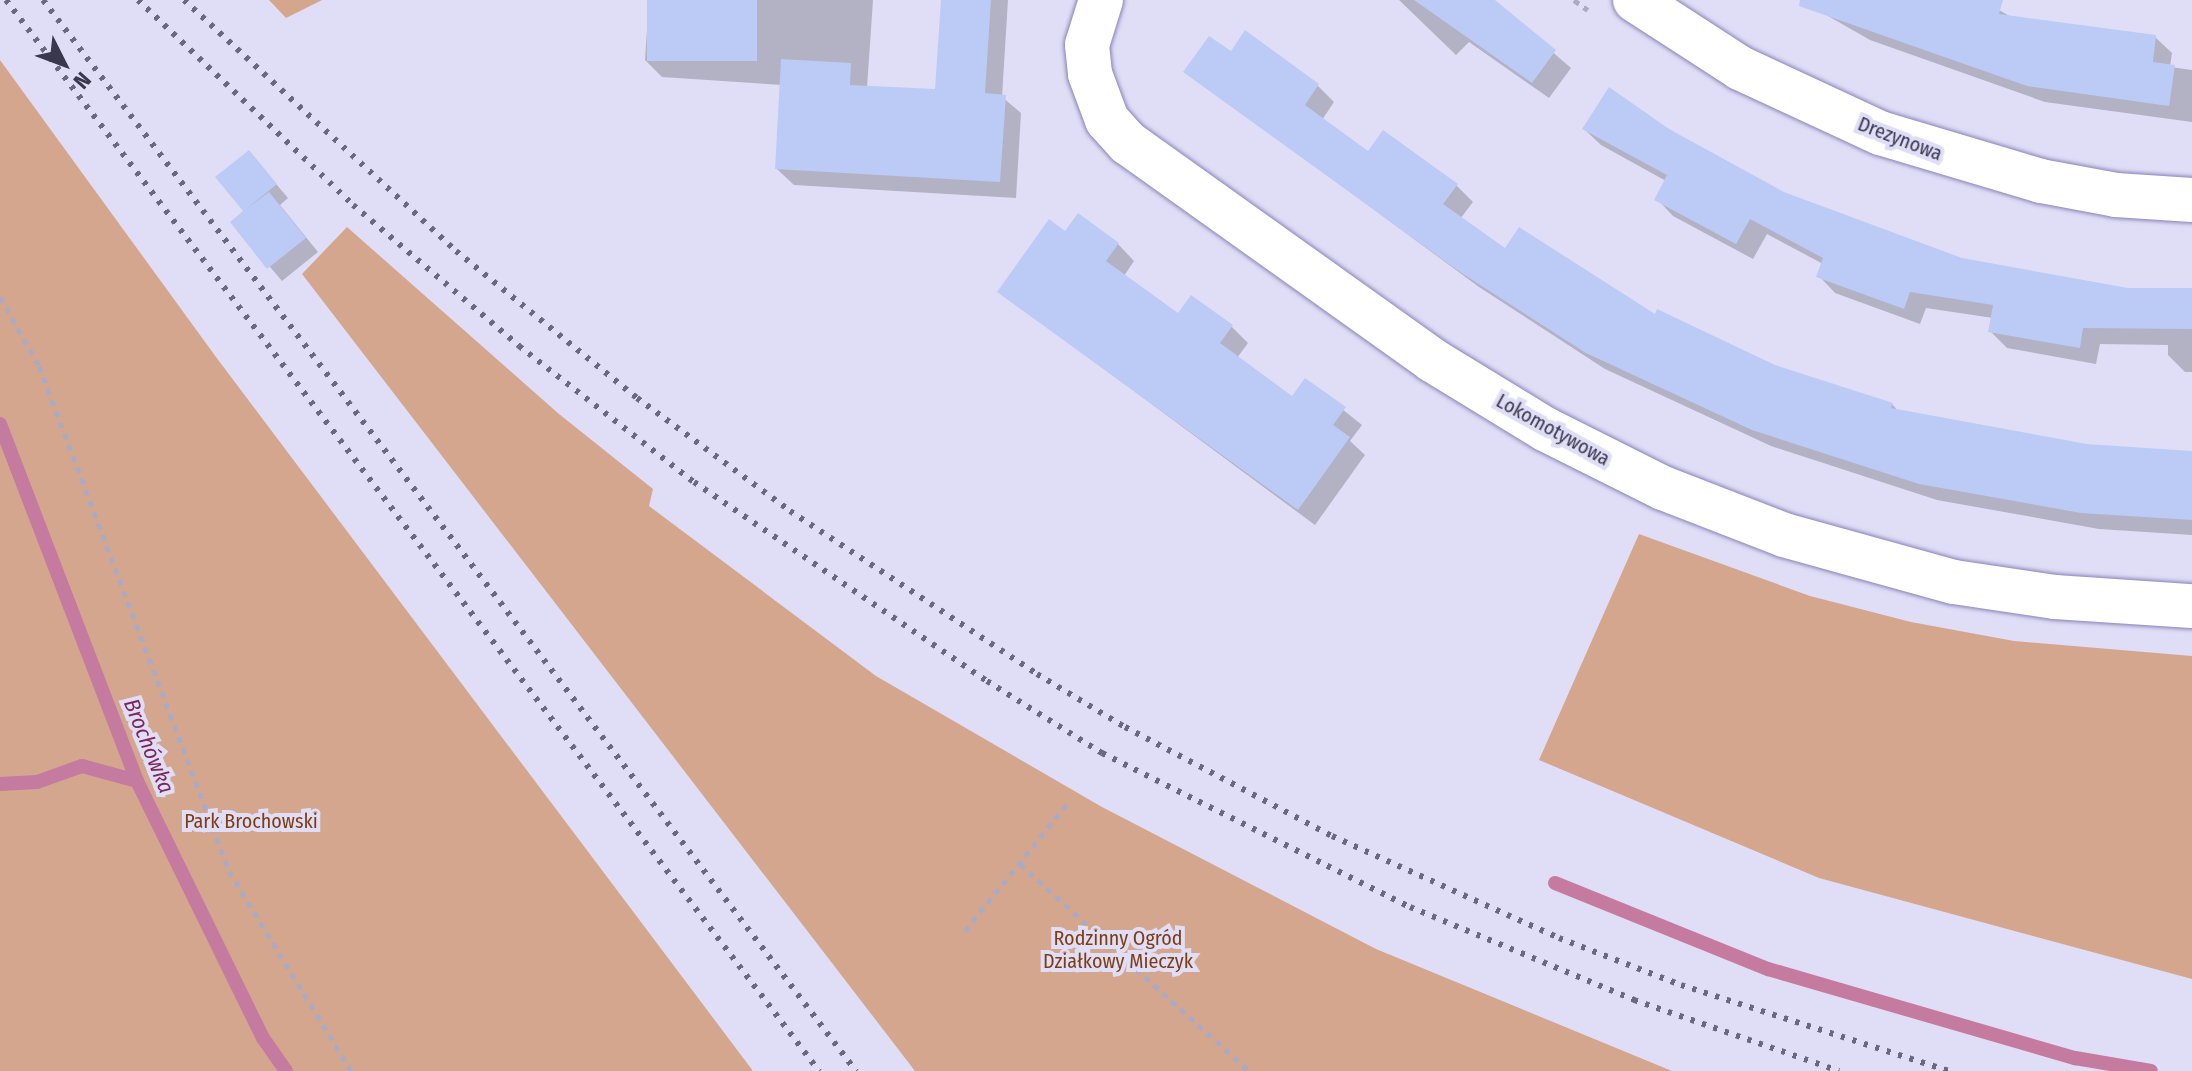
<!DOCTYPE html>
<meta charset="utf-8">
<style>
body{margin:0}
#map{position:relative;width:2192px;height:1071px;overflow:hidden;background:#e0def6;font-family:"Fira Sans Condensed",sans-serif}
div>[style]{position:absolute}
.green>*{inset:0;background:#d4a68e}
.shadow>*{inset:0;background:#0003}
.stream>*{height:14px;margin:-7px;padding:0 7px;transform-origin:7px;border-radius:7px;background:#c57b9f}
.building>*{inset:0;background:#bccbf5;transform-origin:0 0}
.path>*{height:5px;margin-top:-2.5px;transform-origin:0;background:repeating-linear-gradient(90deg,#acaac2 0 6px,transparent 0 12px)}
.roads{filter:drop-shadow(0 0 2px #8882b9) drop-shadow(0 0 2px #8882b9)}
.minor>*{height:44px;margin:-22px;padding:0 22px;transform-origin:22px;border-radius:22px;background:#fff}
.rail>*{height:6px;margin-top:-3px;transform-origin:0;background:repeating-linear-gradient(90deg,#6a6880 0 4px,transparent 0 12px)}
span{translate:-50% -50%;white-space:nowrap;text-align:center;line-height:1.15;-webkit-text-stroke:8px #e0def6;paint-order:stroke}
.street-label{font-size:20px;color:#3a384f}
.park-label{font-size:20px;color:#7e3c11}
.water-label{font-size:22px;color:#7c2556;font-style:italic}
.north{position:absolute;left:24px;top:24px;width:80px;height:80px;-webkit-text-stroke:6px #e0def6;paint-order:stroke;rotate:132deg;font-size:22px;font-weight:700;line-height:32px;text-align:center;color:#3a384f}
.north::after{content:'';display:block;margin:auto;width:28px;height:36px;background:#3a384f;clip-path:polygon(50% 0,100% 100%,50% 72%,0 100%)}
</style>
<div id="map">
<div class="green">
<div style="clip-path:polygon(269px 0,322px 0,286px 18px)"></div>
<div style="clip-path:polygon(0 60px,216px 357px,753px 1071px,0 1071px)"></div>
<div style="clip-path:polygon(347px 227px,559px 414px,653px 489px,649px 506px,876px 676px,1102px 807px,1376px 949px,1672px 1071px,915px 1071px,302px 274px)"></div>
<div style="clip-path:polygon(1639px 534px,1810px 596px,1911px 622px,2014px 641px,2192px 656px,2192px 979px,1819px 878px,1539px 760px)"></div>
</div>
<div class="shadow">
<div style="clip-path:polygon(649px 0,873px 0,867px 88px,937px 91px,943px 0,1008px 0,1002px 97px,1021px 113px,1016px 198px,794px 185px,777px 169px,782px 85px,662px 77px,645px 60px)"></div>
<div style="clip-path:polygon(1399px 0,1492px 0,1571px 68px,1549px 98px,1469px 42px,1456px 55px)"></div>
<div style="clip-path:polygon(1800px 0,1982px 0,2011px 17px,2155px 37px,2172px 53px,2170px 67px,2192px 70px,2192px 122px,2045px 102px,1870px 40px)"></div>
<div style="clip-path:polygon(1231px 54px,1318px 86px,1334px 102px,1322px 120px,1368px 153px,1456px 185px,1473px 202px,1460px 219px,1506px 251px,1656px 317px,1775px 367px,1892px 404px,1899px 412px,2087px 446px,2192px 453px,2192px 535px,2099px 529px,1937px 500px,1771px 446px,1605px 369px,1479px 287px,1186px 71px)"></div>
<div style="clip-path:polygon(1584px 129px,1668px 131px,1783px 194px,1962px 260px,2128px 290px,2192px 290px,2192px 372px,2185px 372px,2168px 355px,2168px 345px,2100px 344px,2096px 364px,2007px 348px,1990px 331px,1993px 318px,1926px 308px,1920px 324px,1835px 293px,1819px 276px,1823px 264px,1767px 234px,1753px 259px,1673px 216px,1657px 199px,1666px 181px,1601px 145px)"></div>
<div style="clip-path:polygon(249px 152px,288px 198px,280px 205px,318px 252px,282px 281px,232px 222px,246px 212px,218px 177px)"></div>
<div style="clip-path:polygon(1065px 234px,1118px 244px,1134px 261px,1124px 276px,1179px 316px,1232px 327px,1248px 343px,1237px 358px,1293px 398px,1306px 380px,1362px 425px,1350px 441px,1365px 455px,1315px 525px,1000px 292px)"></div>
</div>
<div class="stream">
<div style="left:0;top:424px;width:382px;rotate:69deg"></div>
<div style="left:137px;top:781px;width:286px;rotate:63.9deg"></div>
<div style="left:263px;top:1038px;width:40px;rotate:55.1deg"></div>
<div style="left:0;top:784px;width:37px;rotate:-3deg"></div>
<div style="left:37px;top:782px;width:48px;rotate:-19.6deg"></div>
<div style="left:82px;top:766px;width:57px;rotate:15.3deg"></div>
<div style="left:1555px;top:883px;width:230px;rotate:22deg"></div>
<div style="left:1768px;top:969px;width:320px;rotate:16.2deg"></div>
<div style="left:2075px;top:1058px;width:77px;rotate:9.7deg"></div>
</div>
<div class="building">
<div style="left:647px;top:0;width:110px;height:61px"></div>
<div style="clip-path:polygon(941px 0,991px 0,985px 93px,1006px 95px,1000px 182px,775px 169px,781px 59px,851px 63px,850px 85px,935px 89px)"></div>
<div style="clip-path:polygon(1414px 0,1495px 0,1556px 50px,1532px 83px)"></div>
<div style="clip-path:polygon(1800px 0,2003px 0,1999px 14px,2156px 35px,2153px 62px,2175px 65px,2169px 106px,2027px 86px,1799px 6px)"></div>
<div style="clip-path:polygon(1245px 30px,1319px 84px,1305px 105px,1368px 151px,1383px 130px,1458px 184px,1443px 204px,1505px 248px,1519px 227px,1655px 314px,1657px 309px,1775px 365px,1893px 403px,1891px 408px,2087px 444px,2192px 451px,2192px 520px,2081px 513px,1919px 484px,1752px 430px,1586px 353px,1460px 272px,1183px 72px,1209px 36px,1231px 51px)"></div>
<div style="clip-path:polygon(1609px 87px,1669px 129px,1784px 192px,1962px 258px,2128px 288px,2192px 288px,2192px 329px,2083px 328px,2080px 348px,1988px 332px,1993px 305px,1910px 292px,1904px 309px,1816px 277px,1823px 258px,1750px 219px,1736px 244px,1654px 200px,1667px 175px,1582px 129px)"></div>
<div style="clip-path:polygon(249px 150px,277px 184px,245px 210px,269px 192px,306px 238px,267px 269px,230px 222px,243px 211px,215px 177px)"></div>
<div style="clip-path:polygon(1078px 213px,1119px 243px,1106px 261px,1178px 313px,1191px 295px,1233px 325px,1220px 343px,1292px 396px,1305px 378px,1346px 407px,1333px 425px,1350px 437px,1298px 510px,997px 292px,1049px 219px,1065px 231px)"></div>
</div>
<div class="path">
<div style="left:1574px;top:0;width:17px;rotate:36deg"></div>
<div style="left:0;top:297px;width:79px;rotate:60.5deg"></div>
<div style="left:39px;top:366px;width:540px;rotate:69.38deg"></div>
<div style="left:229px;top:871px;width:234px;rotate:58.6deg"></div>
<div style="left:1020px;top:864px;width:309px;rotate:42.1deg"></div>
<div style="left:965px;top:931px;width:166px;rotate:-51.3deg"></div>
</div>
<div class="roads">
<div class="minor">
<div style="left:1101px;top:0;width:47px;rotate:107.3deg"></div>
<div style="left:1087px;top:45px;width:29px;rotate:84deg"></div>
<div style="left:1090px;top:74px;width:49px;rotate:69.7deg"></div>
<div style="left:1107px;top:120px;width:31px;rotate:48deg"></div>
<div style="left:1128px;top:143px;width:374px;rotate:35.5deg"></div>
<div style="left:1432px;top:360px;width:132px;rotate:31.4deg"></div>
<div style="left:1545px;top:429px;width:132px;rotate:26.6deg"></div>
<div style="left:1663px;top:488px;width:130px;rotate:21.2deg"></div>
<div style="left:1784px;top:535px;width:176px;rotate:15.5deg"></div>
<div style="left:1954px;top:582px;width:102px;rotate:8.4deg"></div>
<div style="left:2055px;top:597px;width:137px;rotate:3.8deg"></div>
<div style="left:1635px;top:0;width:125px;rotate:32.9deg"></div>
<div style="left:1740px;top:68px;width:154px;rotate:24.9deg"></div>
<div style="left:1880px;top:133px;width:168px;rotate:16.6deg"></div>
<div style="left:2041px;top:181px;width:76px;rotate:10.6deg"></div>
<div style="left:2116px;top:195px;width:76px;rotate:3.8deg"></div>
</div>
</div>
<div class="rail">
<div style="left:6px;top:0;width:1345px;rotate:52.8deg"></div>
<div style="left:43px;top:0;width:1345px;rotate:52.8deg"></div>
<div style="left:138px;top:0;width:297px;rotate:43.6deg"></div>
<div style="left:353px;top:205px;width:218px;rotate:40.3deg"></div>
<div style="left:519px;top:346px;width:222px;rotate:37.9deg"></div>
<div style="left:694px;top:482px;width:354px;rotate:34.2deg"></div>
<div style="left:987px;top:681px;width:136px;rotate:32.1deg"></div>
<div style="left:1102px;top:753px;width:344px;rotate:26.6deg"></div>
<div style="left:1410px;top:907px;width:243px;rotate:22.5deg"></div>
<div style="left:1634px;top:1000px;width:217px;rotate:19.1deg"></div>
<div style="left:184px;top:0;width:370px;rotate:42.7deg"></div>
<div style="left:456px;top:251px;width:233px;rotate:39.1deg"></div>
<div style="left:637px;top:398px;width:190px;rotate:36.4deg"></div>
<div style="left:790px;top:511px;width:296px;rotate:33.4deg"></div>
<div style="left:1037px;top:674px;width:103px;rotate:31.1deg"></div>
<div style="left:1125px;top:727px;width:234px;rotate:27.8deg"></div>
<div style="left:1332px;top:836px;width:249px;rotate:24.2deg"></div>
<div style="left:1559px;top:938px;width:131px;rotate:21.1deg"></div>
<div style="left:1681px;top:985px;width:281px;rotate:17.8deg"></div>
</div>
<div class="street-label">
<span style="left:1900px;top:139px;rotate:21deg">Drezynowa</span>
<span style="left:1553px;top:430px;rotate:29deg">Lokomotywowa</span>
</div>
<div class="park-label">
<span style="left:251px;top:821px">Park Brochowski</span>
<span style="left:1118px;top:950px">Rodzinny Ogród<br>Działkowy Mieczyk</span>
</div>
<div class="water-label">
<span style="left:149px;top:746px;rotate:68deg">Brochówka</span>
</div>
<div class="north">N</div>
</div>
